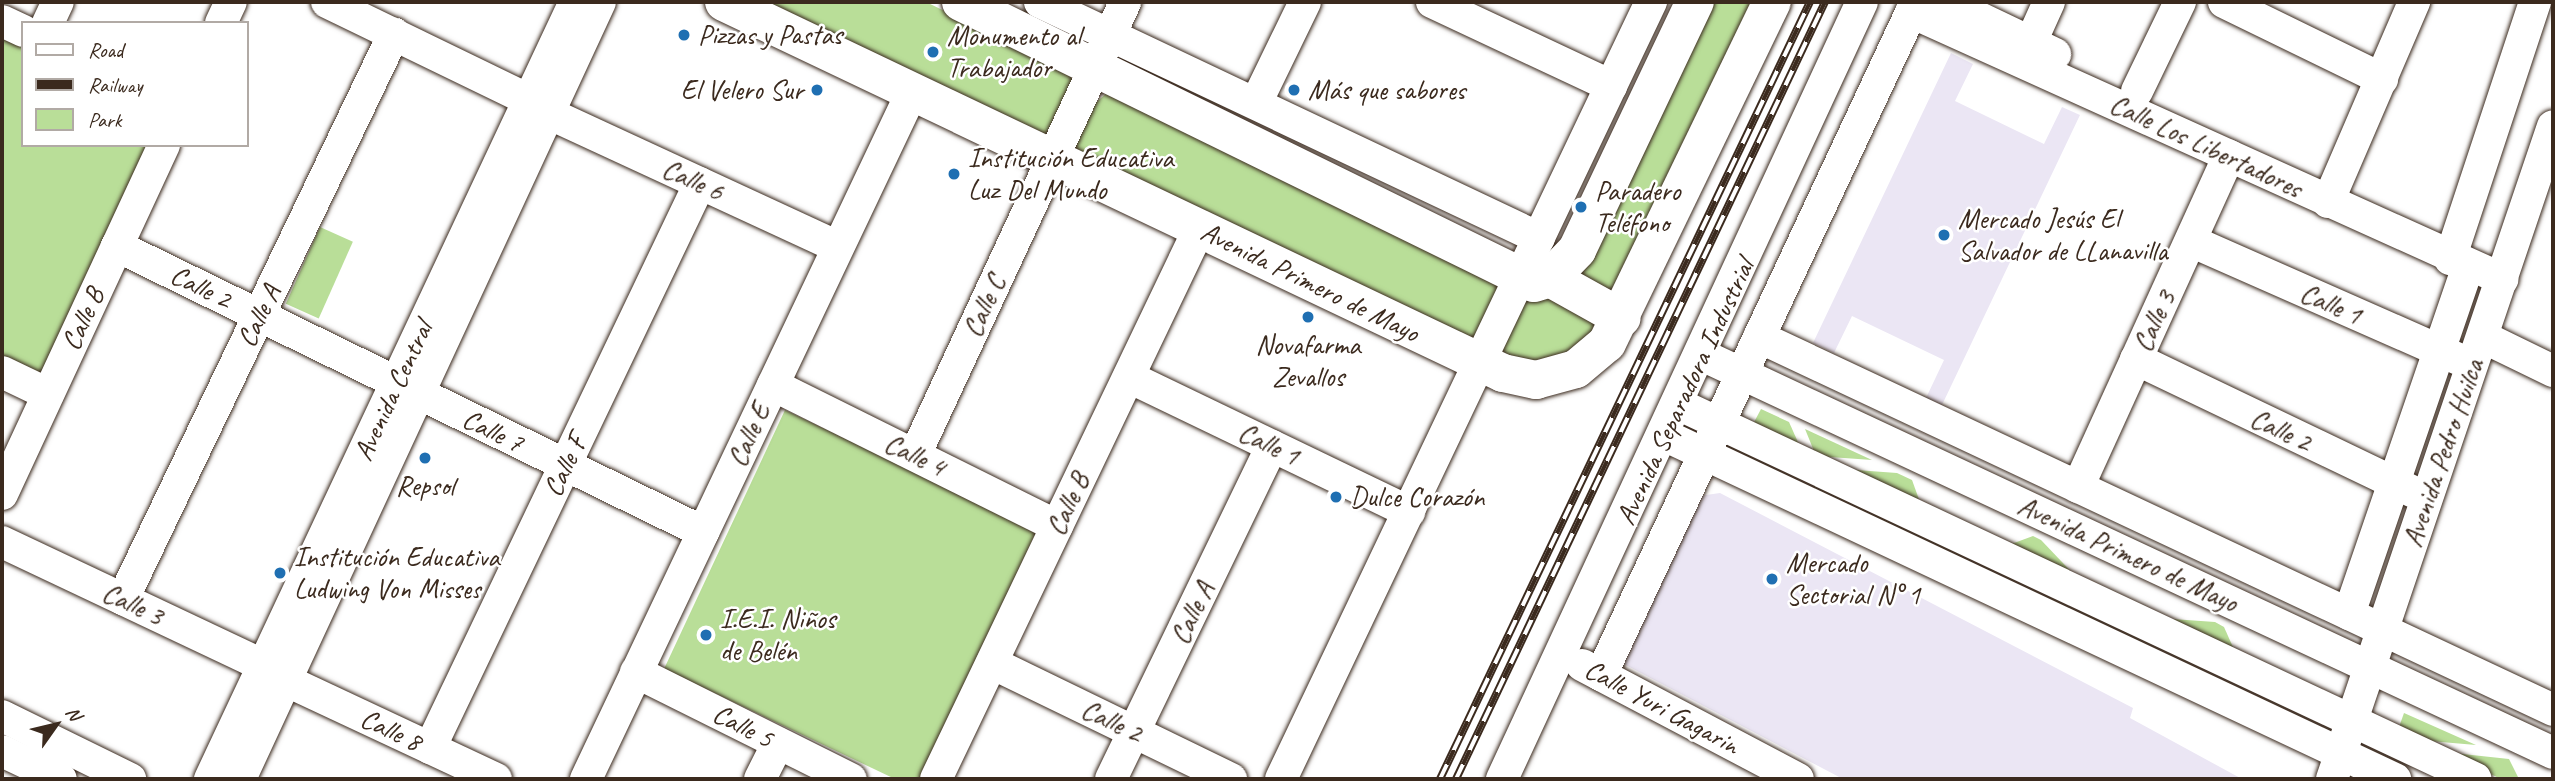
<!DOCTYPE html>
<meta charset="utf-8">
<style>
body{margin:0}
#map{position:relative;width:2555px;height:781px;overflow:hidden;background:#fff;font-family:Caveat,sans-serif}
div>[style]{position:absolute}
.built>*{inset:0;background:#ebe6f4}
.green>*{inset:0;background:#b9de98;transform-origin:0 0}
.roads{filter:drop-shadow(0 0 2px #3b2a1e) drop-shadow(0 0 2px #3b2a1e)}
.minor>*{height:32px;margin:-16px;padding:0 16px;transform-origin:16px;border-radius:16px;background:#fff}
.major>*{height:38px;margin:-19px;padding:0 19px;transform-origin:19px;border-radius:19px;background:#fff}
.rail>*{height:8px;margin-top:-4px;transform-origin:0;background:repeating-linear-gradient(90deg,#fff 0 16px,#3b2a1e 0 32px);box-sizing:border-box;border-block:2px solid #3b2a1e}
.dots>*{width:19px;height:19px;translate:-50% -50%;box-sizing:border-box;border:4px solid #fff;border-radius:50%}
span{translate:-50% -50%;white-space:nowrap;text-align:center;line-height:1.15;-webkit-text-stroke:5px #fff;paint-order:stroke}
.poi-label{font-size:28px;color:#3b2a1e}
.left{translate:0 -50%;text-align:left}
.right{translate:-100% -50%;text-align:right}
.street-label{font-size:28px;color:#3b2a1e}
.frame{position:absolute;inset:0;border:4px solid #3b2a1e;pointer-events:none}
.legend{position:absolute;left:21px;top:21px;width:228px;height:126px;box-sizing:border-box;background:#fff;border:2px solid #b1aaa5;margin:0;padding:9px 12px;list-style:none;font-size:21px;color:#3b2a1e}
.legend li{display:flex;align-items:center;gap:14px;height:35px}
.legend b{width:35px;border:2px solid #b1aaa5}
.north{position:absolute;left:21px;top:690px;width:70px;height:70px;-webkit-text-stroke:5px #fff;paint-order:stroke;rotate:56deg;font-size:19px;font-weight:700;line-height:28px;text-align:center;color:#3b2a1e}
.north::after{content:'';display:block;margin:auto;width:24px;height:32px;background:#3b2a1e;clip-path:polygon(50% 0,100% 100%,50% 72%,0 100%)}
</style>
<div id="map">
<div class="built">
<div style="clip-path:polygon(1951px 53px,1973px 64px,1955px 101px,2044px 144px,2062px 107px,2080px 115px,1942px 405px,1926px 398px,1944px 360px,1852px 316px,1834px 353px,1813px 343px)"></div>
<div style="clip-path:polygon(1720px 493px,2133px 708px,2130px 718px,2242px 779px,1843px 779px,1620px 662px,1699px 496px)"></div>
</div>
<div class="green">
<div style="clip-path:polygon(744px 2px,926px 2px,1073px 73px,1078px 81px,1052px 140px)"></div>
<div style="clip-path:polygon(1705px 2px,1758px 2px,1615px 294px,1581px 278px,1579px 266px)"></div>
<div style="clip-path:polygon(2px 33px,23px 42px,23px 145px,154px 145px,40px 380px,2px 361px)"></div>
<div style="clip-path:polygon(1108px 92px,1503px 287px,1472px 344px,1074px 149px,1093px 105px)"></div>
<div style="left:320px;top:227px;width:36px;height:84px;rotate:24deg"></div>
<div style="clip-path:polygon(1522px 284px,1614px 321px,1571px 367px,1487px 361px)"></div>
<div style="clip-path:polygon(1761px 409px,1789px 422px,1801px 449px,1752px 426px)"></div>
<div style="clip-path:polygon(785px 410px,1037px 530px,920px 779px,895px 779px,664px 669px)"></div>
<div style="clip-path:polygon(1805px 429px,1872px 460px,1816px 456px)"></div>
<div style="clip-path:polygon(1842px 469px,1897px 473px,1912px 480px,1921px 505px)"></div>
<div style="clip-path:polygon(2033px 536px,2041px 540px,2082px 583px,2006px 546px)"></div>
<div style="clip-path:polygon(2158px 618px,2215px 622px,2224px 627px,2236px 654px)"></div>
<div style="clip-path:polygon(2404px 713px,2476px 745px,2418px 740px,2398px 730px)"></div>
<div style="clip-path:polygon(2444px 752px,2509px 759px,2519px 779px,2501px 779px)"></div>
</div>
<div class="roads">
<div class="minor">
<div style="left:327px;top:2px;width:222px;rotate:25.9deg"></div>
<div style="left:1040px;top:2px;width:552px;rotate:25.31deg"></div>
<div style="left:1432px;top:2px;width:198px;rotate:25.1deg"></div>
<div style="left:1946px;top:2px;width:121px;rotate:25.5deg"></div>
<div style="left:2224px;top:2px;width:176px;rotate:26deg"></div>
<div style="left:1911px;top:12px;width:649px;rotate:24.31deg"></div>
<div style="left:2px;top:21px;width:23px;rotate:25deg"></div>
<div style="left:48px;top:23px;width:23px;rotate:-65deg"></div>
<div style="left:221px;top:23px;width:23px;rotate:-65deg"></div>
<div style="left:2031px;top:42px;width:44px;rotate:-65.8deg"></div>
<div style="left:2137px;top:91px;width:99px;rotate:-64.2deg"></div>
<div style="left:1256px;top:103px;width:112px;rotate:-64.1deg"></div>
<div style="left:548px;top:113px;width:319px;rotate:24.8deg"></div>
<div style="left:2328px;top:202px;width:218px;rotate:-66.7deg"></div>
<div style="left:2191px;top:241px;width:292px;rotate:23.8deg"></div>
<div style="left:117px;top:246px;width:652px;rotate:26.01deg"></div>
<div style="left:2450px;top:259px;width:271px;rotate:-71.7deg"></div>
<div style="left:1759px;top:337px;width:877px;rotate:25.16deg"></div>
<div style="left:2483px;top:337px;width:78px;rotate:25.9deg"></div>
<div style="left:1702px;top:355px;width:939px;rotate:25.06deg"></div>
<div style="left:2136px;top:359px;width:307px;rotate:25.6deg"></div>
<div style="left:2px;top:372px;width:51px;rotate:25.6deg"></div>
<div style="left:1129px;top:377px;width:311px;rotate:25.7deg"></div>
<div style="left:773px;top:385px;width:317px;rotate:26.4deg"></div>
<div style="left:1680px;top:405px;width:879px;rotate:25.17deg"></div>
<div style="left:1666px;top:436px;width:806px;rotate:25.2deg"></div>
<div style="left:915px;top:455px;width:499px;rotate:-65.1deg"></div>
<div style="left:2078px;top:487px;width:364px;rotate:-65.5deg"></div>
<div style="left:2px;top:494px;width:385px;rotate:-65.1deg"></div>
<div style="left:2px;top:542px;width:290px;rotate:25.3deg"></div>
<div style="left:123px;top:599px;width:627px;rotate:-64.38deg"></div>
<div style="left:2349px;top:614px;width:367px;rotate:-71.1deg"></div>
<div style="left:992px;top:663px;width:266px;rotate:25.9deg"></div>
<div style="left:1582px;top:665px;width:244px;rotate:27.8deg"></div>
<div style="left:636px;top:672px;width:240px;rotate:26.5deg"></div>
<div style="left:1601px;top:675px;width:743px;rotate:-64.92deg"></div>
<div style="left:285px;top:680px;width:233px;rotate:25.1deg"></div>
<div style="left:2px;top:716px;width:143px;rotate:26.2deg"></div>
<div style="left:430px;top:748px;width:626px;rotate:-64.46deg"></div>
<div style="left:2px;top:751px;width:65px;rotate:25.4deg"></div>
<div style="left:210px;top:779px;width:858px;rotate:-64.84deg"></div>
<div style="left:240px;top:779px;width:856px;rotate:-65.14deg"></div>
<div style="left:586px;top:779px;width:763px;rotate:-64.61deg"></div>
<div style="left:760px;top:779px;width:40px;rotate:-63.4deg"></div>
<div style="left:936px;top:779px;width:610px;rotate:-64.44deg"></div>
<div style="left:1111px;top:779px;width:370px;rotate:-64.2deg"></div>
<div style="left:1281px;top:779px;width:861px;rotate:-64.54deg"></div>
<div style="left:1502px;top:779px;width:856px;rotate:-65.14deg"></div>
<div style="left:2332px;top:779px;width:689px;rotate:-71.3deg"></div>
</div>
<div class="major">
<div style="left:724px;top:2px;width:863px;rotate:25.47deg"></div>
<div style="left:1503px;top:373px;width:34px;rotate:12deg"></div>
<div style="left:1536px;top:380px;width:41px;rotate:-15.4deg"></div>
<div style="left:1576px;top:369px;width:40px;rotate:-40deg"></div>
<div style="left:1607px;top:343px;width:379px;rotate:-64.2deg"></div>
<div style="left:961px;top:2px;width:638px;rotate:26.12deg"></div>
<div style="left:1534px;top:283px;width:17px;rotate:-17deg"></div>
<div style="left:1550px;top:278px;width:39px;rotate:-46deg"></div>
<div style="left:1577px;top:250px;width:275px;rotate:-64.6deg"></div>
<div style="left:1550px;top:278px;width:82px;rotate:29.1deg"></div>
</div>
</div>
<div class="rail">
<div style="left:1440px;top:779px;width:861px;rotate:-64.54deg"></div>
<div style="left:1456px;top:779px;width:860px;rotate:-64.6deg"></div>
</div>
<div class="dots">
<div style="left:684px;top:35px;background:#1f6fb2"></div>
<div style="left:933px;top:52px;background:#1f6fb2"></div>
<div style="left:817px;top:90px;background:#1f6fb2"></div>
<div style="left:1294px;top:90px;background:#1f6fb2"></div>
<div style="left:954px;top:174px;background:#1f6fb2"></div>
<div style="left:1581px;top:207px;background:#1f6fb2"></div>
<div style="left:1944px;top:235px;background:#1f6fb2"></div>
<div style="left:1308px;top:317px;background:#1f6fb2"></div>
<div style="left:425px;top:458px;background:#1f6fb2"></div>
<div style="left:1336px;top:497px;background:#1f6fb2"></div>
<div style="left:280px;top:573px;background:#1f6fb2"></div>
<div style="left:1772px;top:579px;background:#1f6fb2"></div>
<div style="left:706px;top:635px;background:#1f6fb2"></div>
</div>
<div class="poi-label">
<span class="left" style="left:698px;top:35px">Pizzas y Pastas</span>
<span class="left" style="left:947px;top:52px">Monumento al<br>Trabajador</span>
<span class="right" style="left:803px;top:90px">El Velero Sur</span>
<span class="left" style="left:1308px;top:90px">Más que sabores</span>
<span class="left" style="left:968px;top:174px">Institución Educativa<br>Luz Del Mundo</span>
<span class="left" style="left:1595px;top:207px">Paradero<br>Teléfono</span>
<span class="left" style="left:1958px;top:235px">Mercado Jesús El<br>Salvador de LLanavilla</span>
<span style="left:1308px;top:361px">Novafarma<br>Zevallos</span>
<span style="left:425px;top:486px">Repsol</span>
<span class="left" style="left:1350px;top:497px">Dulce Corazón</span>
<span class="left" style="left:294px;top:573px">Institución Educativa<br>Ludwing Von Misses</span>
<span class="left" style="left:1786px;top:579px">Mercado<br>Sectorial N° 1</span>
<span class="left" style="left:720px;top:635px">I.E.I. Niños<br>de Belén</span>
</div>
<div class="street-label">
<span style="left:2206px;top:146px;rotate:25deg">Calle Los Libertadores</span>
<span style="left:693px;top:180px;rotate:25deg">Calle 6</span>
<span style="left:1310px;top:282px;rotate:26deg">Avenida Primero de Mayo</span>
<span style="left:201px;top:287px;rotate:26deg">Calle 2</span>
<span style="left:2331px;top:304px;rotate:24deg">Calle 1</span>
<span style="left:984px;top:306px;rotate:-65deg">Calle C</span>
<span style="left:259px;top:316px;rotate:-64deg">Calle A</span>
<span style="left:83px;top:319px;rotate:-65deg">Calle B</span>
<span style="left:2154px;top:321px;rotate:-65deg">Calle 3</span>
<span style="left:393px;top:391px;rotate:-65deg">Avenida Central</span>
<span style="left:1685px;top:392px;rotate:-65deg">Avenida Separadora Industrial</span>
<span style="left:2281px;top:430px;rotate:26deg">Calle 2</span>
<span style="left:493px;top:431px;rotate:26deg">Calle 7</span>
<span style="left:749px;top:435px;rotate:-65deg">Calle E</span>
<span style="left:1269px;top:444px;rotate:26deg">Calle 1</span>
<span style="left:2443px;top:453px;rotate:-71deg">Avenida Pedro Huilca</span>
<span style="left:915px;top:455px;rotate:26deg">Calle 4</span>
<span style="left:565px;top:466px;rotate:-64deg">Calle F</span>
<span style="left:1068px;top:504px;rotate:-64deg">Calle B</span>
<span style="left:2128px;top:554px;rotate:25deg">Avenida Primero de Mayo</span>
<span style="left:133px;top:604px;rotate:25deg">Calle 3</span>
<span style="left:1192px;top:613px;rotate:-64deg">Calle A</span>
<span style="left:1662px;top:707px;rotate:28deg">Calle Yuri Gagarin</span>
<span style="left:1112px;top:721px;rotate:26deg">Calle 2</span>
<span style="left:743px;top:726px;rotate:27deg">Calle 5</span>
<span style="left:391px;top:730px;rotate:25deg">Calle 8</span>
</div>
<div class="frame"></div>
<ul class="legend">
<li><b style="height:9px;background:#fff"></b>Road</li>
<li><b style="height:9px;background:#3b2a1e"></b>Railway</li>
<li><b style="height:19px;background:#b9de98"></b>Park</li>
</ul>
<div class="north">N</div>
</div>
